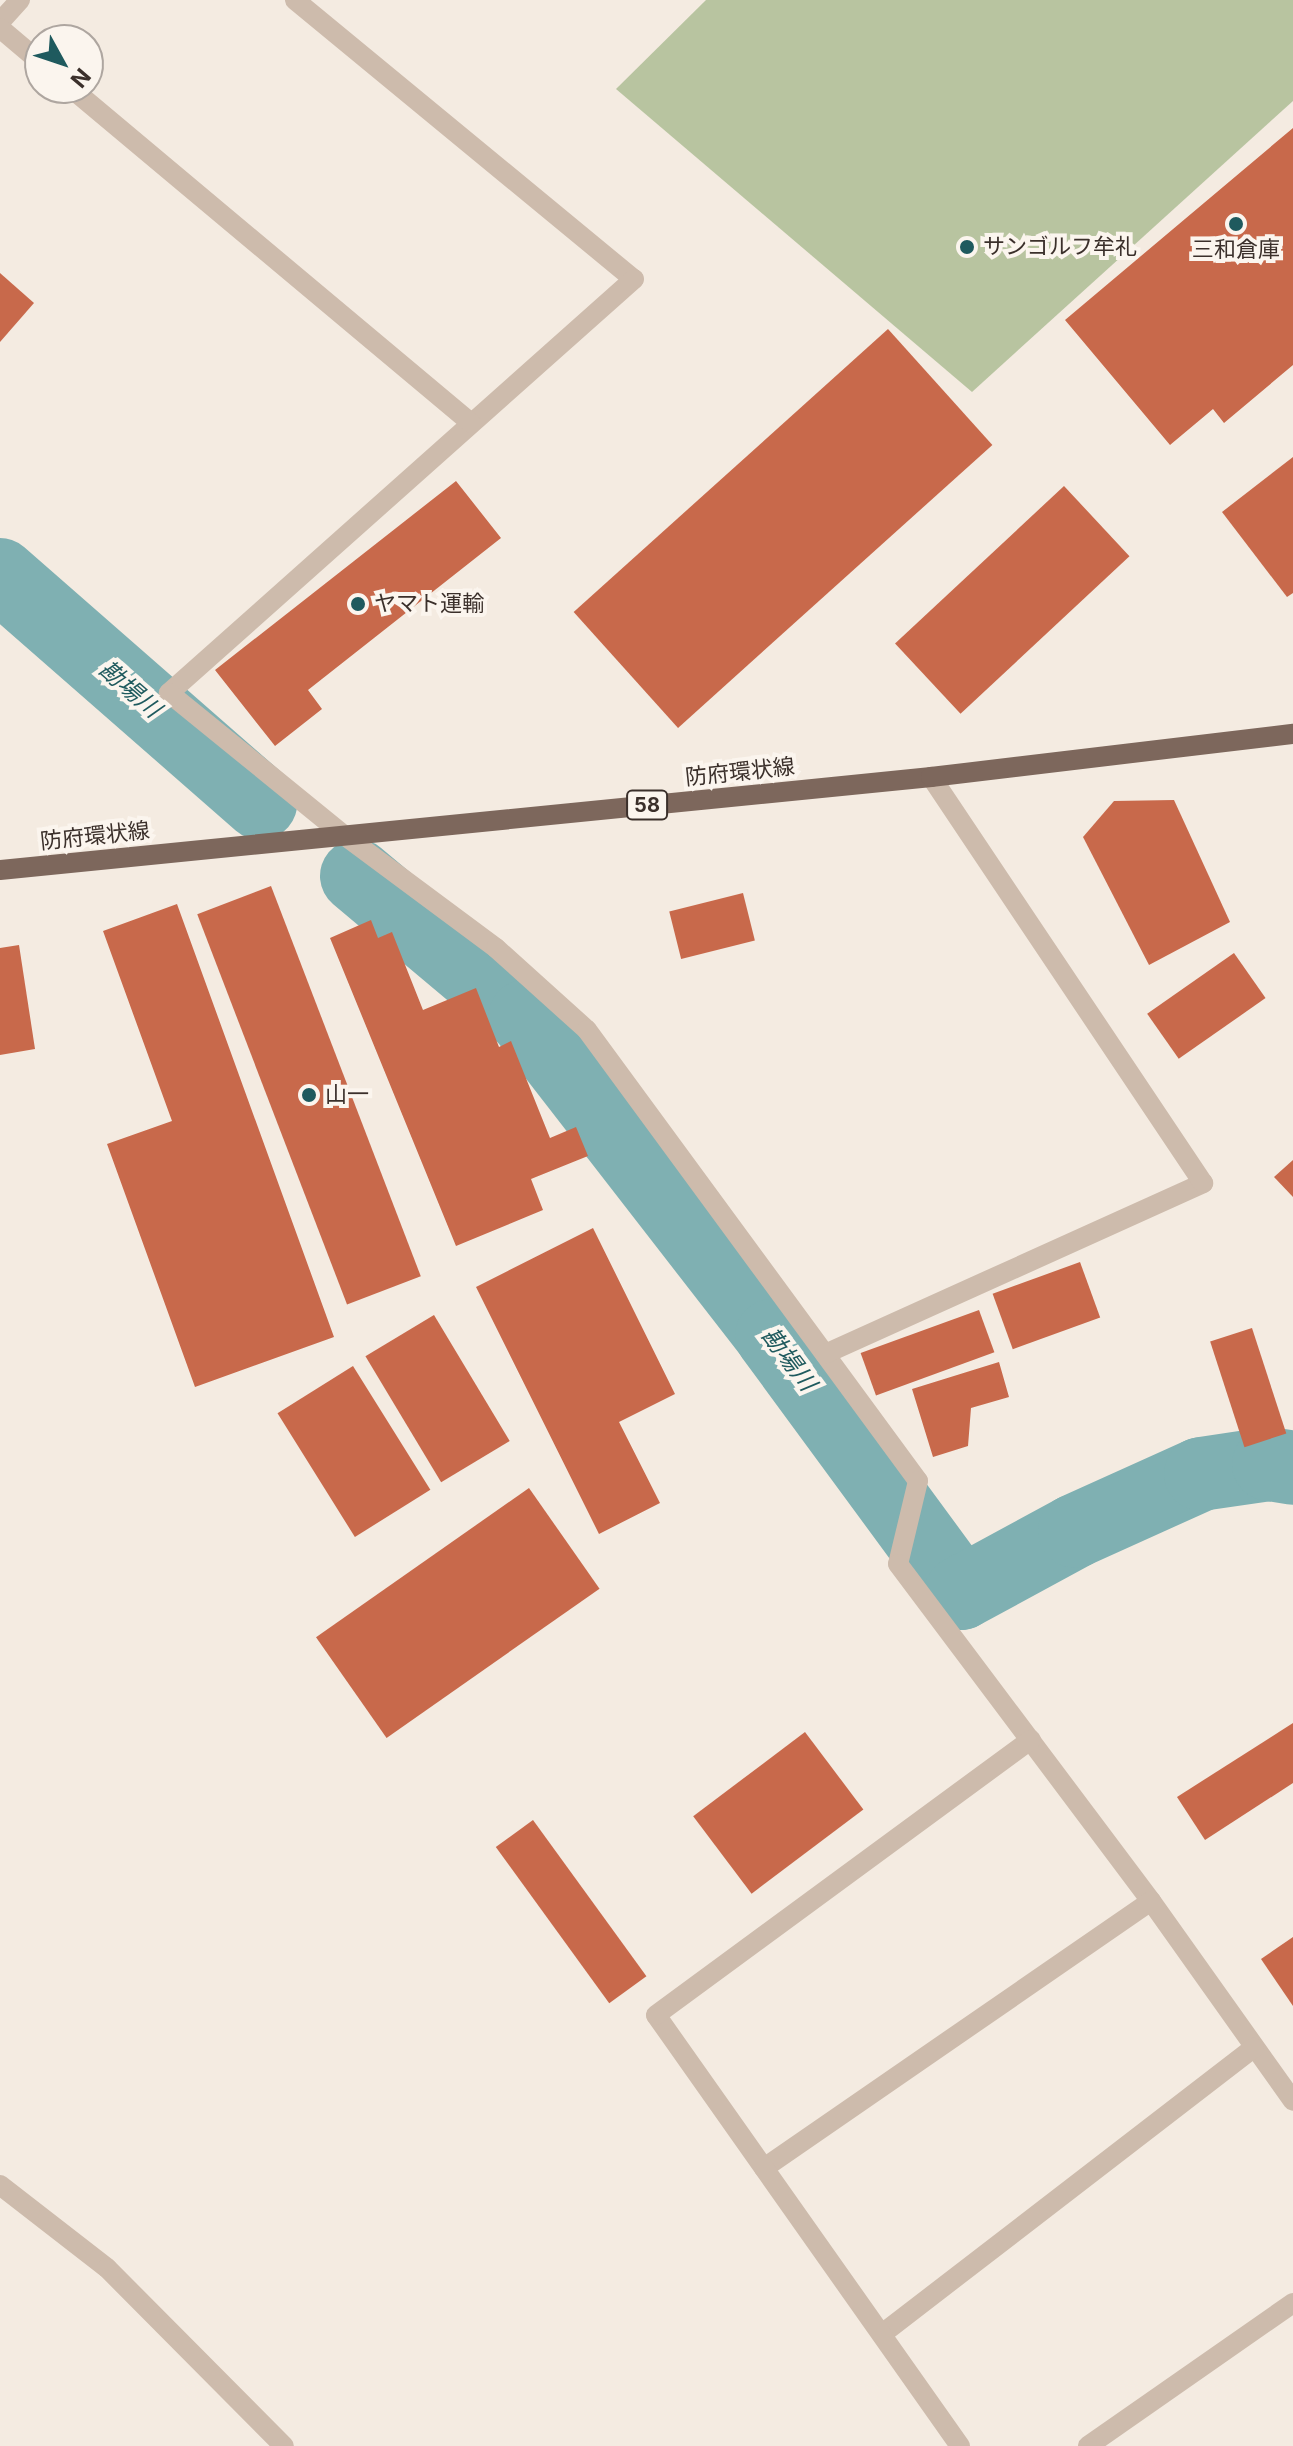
<!DOCTYPE html>
<meta charset="utf-8">
<style>
body{margin:0}
#map{position:relative;width:1293px;height:2446px;overflow:hidden;background:#f4ebe1;font-family:Inter,"Noto Sans JP",sans-serif}
div>[style]{position:absolute}
.green>*{inset:0;background:#b8c4a0}
.river>*{height:74px;margin:-37px;padding:0 37px;transform-origin:37px;border-radius:37px;background:#7fb0b2}
.building>*{inset:0;background:#c8694b;transform-origin:0 0}
.minor>*{height:20px;margin:-10px;padding:0 10px;transform-origin:10px;border-radius:10px;background:#cdbbac}
.major>*{height:20px;margin:-10px;padding:0 10px;transform-origin:10px;border-radius:10px;background:#7d675c}
.dots>*{width:22px;height:22px;translate:-50% -50%;box-sizing:border-box;border:4px solid #fbf5ee;border-radius:50%}
span{translate:-50% -50%;white-space:nowrap;text-align:center;line-height:1.15;-webkit-text-stroke:8px #fbf5ee;paint-order:stroke}
.shield-label span{padding:2px 6px;background:#fbf5ee;border:2px solid;border-radius:6px;-webkit-text-stroke-width:0}
.shield-label{font-size:20px;color:#3b302b;font-weight:700}
.poi-label{font-size:22px;color:#3b302b}
.left{translate:0 -50%;text-align:left}
.street-label{font-size:22px;color:#3b302b}
.water-label{font-size:24px;color:#1f5a5e;font-style:italic}
.north{position:absolute;left:24px;top:24px;width:80px;height:80px;box-sizing:border-box;background:#fbf5ee;border:2px solid #aea6a0;border-radius:50%;rotate:130deg;font-size:22px;font-weight:700;line-height:32px;text-align:center;color:#3b302b}
.north::after{content:'';display:block;margin:auto;width:28px;height:36px;background:#1f5a5e;clip-path:polygon(50% 0,100% 100%,50% 72%,0 100%)}
</style>
<div id="map">
<div class="green">
<div style="clip-path:polygon(706px 0,1293px 0,1293px 101px,972px 392px,616px 89px)"></div>
</div>
<div class="river">
<div style="left:0;top:575px;width:346px;rotate:41.2deg"></div>
<div style="left:357px;top:876px;width:219px;rotate:40deg"></div>
<div style="left:525px;top:1017px;width:403px;rotate:52.2deg"></div>
<div style="left:772px;top:1336px;width:319px;rotate:53.7deg"></div>
<div style="left:961px;top:1593px;width:130px;rotate:-28.5deg"></div>
<div style="left:1075px;top:1531px;width:138px;rotate:-24.3deg"></div>
<div style="left:1201px;top:1474px;width:69px;rotate:-8.4deg"></div>
<div style="left:1269px;top:1464px;width:24px;rotate:9deg"></div>
</div>
<div class="building">
<div style="clip-path:polygon(1293px 128px,1293px 365px,1224px 423px,1213px 409px,1170px 445px,1065px 320px)"></div>
<div style="clip-path:polygon(0 273px,34px 303px,0 342px)"></div>
<div style="left:888px;top:329px;width:156px;height:423px;rotate:48deg"></div>
<div style="clip-path:polygon(1293px 457px,1293px 593px,1287px 597px,1222px 512px)"></div>
<div style="clip-path:polygon(456px 481px,501px 538px,308px 690px,322px 709px,275px 746px,215px 670px)"></div>
<div style="left:1064px;top:486px;width:96px;height:231px;rotate:47deg"></div>
<div style="clip-path:polygon(1174px 800px,1230px 922px,1149px 965px,1083px 837px,1114px 801px)"></div>
<div style="left:271px;top:886px;width:418px;height:79px;rotate:69deg"></div>
<div style="left:743px;top:893px;width:49px;height:76px;rotate:76deg"></div>
<div style="clip-path:polygon(177px 904px,334px 1337px,195px 1387px,107px 1144px,172px 1121px,103px 931px)"></div>
<div style="clip-path:polygon(371px 920px,378px 938px,392px 932px,423px 1010px,476px 988px,499px 1047px,511px 1041px,550px 1138px,576px 1127px,588px 1156px,531px 1179px,543px 1210px,456px 1246px,330px 938px)"></div>
<div style="clip-path:polygon(19px 945px,35px 1049px,0 1055px,0 948px)"></div>
<div style="left:1234px;top:953px;width:55px;height:106px;rotate:55deg"></div>
<div style="clip-path:polygon(1293px 1160px,1293px 1197px,1274px 1177px)"></div>
<div style="clip-path:polygon(593px 1228px,675px 1394px,619px 1422px,660px 1503px,599px 1534px,476px 1287px)"></div>
<div style="left:1080px;top:1262px;width:59px;height:93px;rotate:70deg"></div>
<div style="left:979px;top:1310px;width:45px;height:126px;rotate:70deg"></div>
<div style="left:434px;top:1315px;width:147px;height:80px;rotate:59deg"></div>
<div style="left:1252px;top:1328px;width:111px;height:44px;rotate:72deg"></div>
<div style="clip-path:polygon(999px 1362px,1009px 1397px,971px 1408px,968px 1446px,933px 1457px,912px 1389px)"></div>
<div style="left:353px;top:1366px;width:146px;height:89px;rotate:58deg"></div>
<div style="left:529px;top:1488px;width:123px;height:260px;rotate:55deg"></div>
<div style="clip-path:polygon(1293px 1723px,1293px 1783px,1205px 1840px,1177px 1797px)"></div>
<div style="left:805px;top:1732px;width:97px;height:140px;rotate:53deg"></div>
<div style="left:533px;top:1820px;width:193px;height:46px;rotate:54deg"></div>
<div style="clip-path:polygon(1293px 1937px,1293px 2006px,1261px 1959px)"></div>
</div>
<div class="minor">
<div style="left:295px;top:0;width:439px;rotate:39.5deg"></div>
<div style="left:634px;top:279px;width:623px;rotate:138.32deg"></div>
<div style="left:169px;top:693px;width:225px;rotate:39.1deg"></div>
<div style="left:344px;top:835px;width:189px;rotate:36.6deg"></div>
<div style="left:496px;top:948px;width:122px;rotate:42deg"></div>
<div style="left:587px;top:1030px;width:559px;rotate:53.72deg"></div>
<div style="left:918px;top:1481px;width:85px;rotate:103.5deg"></div>
<div style="left:898px;top:1564px;width:421px;rotate:53.1deg"></div>
<div style="left:1151px;top:1901px;width:245px;rotate:54.6deg"></div>
<div style="left:0;top:22px;width:30px;rotate:-48deg"></div>
<div style="left:0;top:28px;width:52px;rotate:40.4deg"></div>
<div style="left:71px;top:88px;width:522px;rotate:39.95deg"></div>
<div style="left:825px;top:1354px;width:415px;rotate:-24.3deg"></div>
<div style="left:1203px;top:1183px;width:489px;rotate:-123.8deg"></div>
<div style="left:764px;top:2168px;width:470px;rotate:-34.6deg"></div>
<div style="left:0;top:2185px;width:135px;rotate:37.8deg"></div>
<div style="left:107px;top:2268px;width:251px;rotate:45.2deg"></div>
<div style="left:882px;top:2334px;width:469px;rotate:-37.6deg"></div>
<div style="left:960px;top:2446px;width:527px;rotate:-125.2deg"></div>
<div style="left:656px;top:2015px;width:465px;rotate:-36.3deg"></div>
<div style="left:1088px;top:2446px;width:250px;rotate:-34.9deg"></div>
</div>
<div class="major">
<div style="left:0;top:870px;width:936px;rotate:-5.7deg"></div>
<div style="left:931px;top:777px;width:365px;rotate:-6.8deg"></div>
</div>
<div class="dots">
<div style="left:1236px;top:224px;background:#1f5a5e"></div>
<div style="left:967px;top:247px;background:#1f5a5e"></div>
<div style="left:358px;top:604px;background:#1f5a5e"></div>
<div style="left:309px;top:1095px;background:#1f5a5e"></div>
</div>
<div class="shield-label">
<span style="left:647px;top:805px">58</span>
</div>
<div class="poi-label">
<span class="left" style="left:983px;top:247px">サンゴルフ牟礼</span>
<span style="left:1236px;top:250px">三和倉庫</span>
<span class="left" style="left:374px;top:604px">ヤマト運輸</span>
<span class="left" style="left:325px;top:1095px">山一</span>
</div>
<div class="street-label">
<span style="left:740px;top:772px;rotate:-6deg">防府環状線</span>
<span style="left:95px;top:836px;rotate:-6deg">防府環状線</span>
</div>
<div class="water-label">
<span style="left:130px;top:689px;rotate:41deg">勘場川</span>
<span style="left:789px;top:1359px;rotate:53deg">勘場川</span>
</div>
<div class="north">N</div>
</div>
